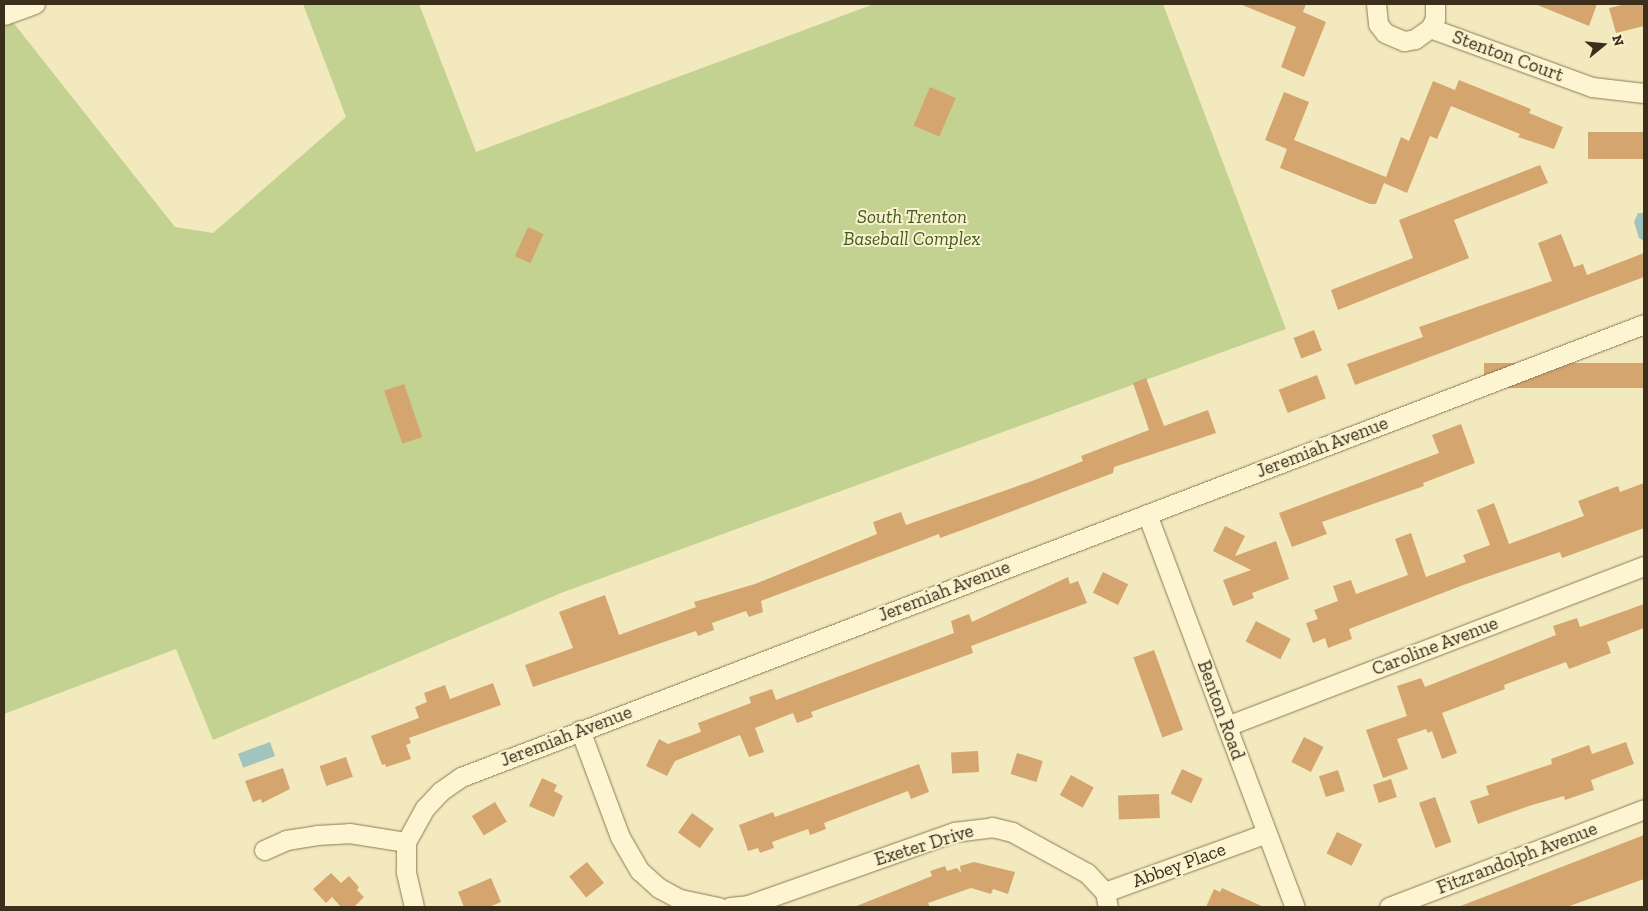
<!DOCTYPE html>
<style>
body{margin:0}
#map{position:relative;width:1648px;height:911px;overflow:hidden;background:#f3e9be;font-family:"Zilla Slab",serif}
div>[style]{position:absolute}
.green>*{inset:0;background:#c3d291}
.water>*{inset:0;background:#a2c4be;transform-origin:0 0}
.building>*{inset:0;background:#d5a56f;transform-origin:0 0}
.roads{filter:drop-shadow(0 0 1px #8d7954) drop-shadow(0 0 1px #8d7954)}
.street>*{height:19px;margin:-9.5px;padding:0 9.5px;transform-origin:9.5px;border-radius:9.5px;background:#fdf5d2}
span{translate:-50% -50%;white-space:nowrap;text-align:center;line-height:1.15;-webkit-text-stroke:4px #f9f2ce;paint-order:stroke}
.street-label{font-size:19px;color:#3b2e1b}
.park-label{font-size:19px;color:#445a1f;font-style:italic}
.frame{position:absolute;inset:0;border:5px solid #3b2e1b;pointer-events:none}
.north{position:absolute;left:1578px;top:20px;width:50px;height:50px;-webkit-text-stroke:4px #f9f2ce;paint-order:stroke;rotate:73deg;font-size:14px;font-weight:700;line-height:20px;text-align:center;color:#3b2e1b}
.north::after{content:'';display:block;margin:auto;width:18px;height:22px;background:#3b2e1b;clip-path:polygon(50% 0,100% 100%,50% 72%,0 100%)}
</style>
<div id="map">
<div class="green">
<div style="clip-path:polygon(303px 4px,419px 4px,476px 152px,874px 4px,1163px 4px,1286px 329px,561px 593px,213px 740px,176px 649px,4px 714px,4px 11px,175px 227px,213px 233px,346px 117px)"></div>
</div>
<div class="water">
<div style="clip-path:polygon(1638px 213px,1644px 213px,1644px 241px,1639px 238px,1634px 222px)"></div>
<div style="left:270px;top:742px;width:15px;height:34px;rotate:70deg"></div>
</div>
<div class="building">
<div style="clip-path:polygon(1240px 4px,1306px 4px,1303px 12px,1326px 22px,1304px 77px,1281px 67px,1296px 27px)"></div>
<div style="clip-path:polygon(1535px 4px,1597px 4px,1589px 26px)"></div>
<div style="clip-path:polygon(1626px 4px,1644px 4px,1644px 26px,1616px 33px,1609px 8px)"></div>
<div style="clip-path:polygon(1459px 80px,1531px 109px,1529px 113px,1563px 127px,1554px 149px,1518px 137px,1520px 134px,1451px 106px,1437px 139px,1430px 136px,1407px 193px,1384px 183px,1376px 204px,1370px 204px,1280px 168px,1287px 149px,1265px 140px,1284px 92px,1309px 102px,1294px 140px,1386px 177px,1401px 137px,1409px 141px,1433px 81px,1455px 90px)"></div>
<div style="left:930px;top:87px;width:28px;height:42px;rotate:23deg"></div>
<div style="left:1644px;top:132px;width:27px;height:56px;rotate:90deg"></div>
<div style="clip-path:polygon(1540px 165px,1548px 183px,1454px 220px,1469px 258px,1338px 310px,1331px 290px,1413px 258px,1399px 220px)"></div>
<div style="left:528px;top:227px;width:17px;height:32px;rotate:24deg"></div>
<div style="clip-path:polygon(1561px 234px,1574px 267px,1583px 264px,1587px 275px,1644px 253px,1644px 277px,1355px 385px,1347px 364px,1423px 337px,1419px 327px,1552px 281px,1538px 243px)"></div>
<div style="left:1314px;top:330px;width:22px;height:22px;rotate:69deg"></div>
<div style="left:1644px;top:363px;width:25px;height:160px;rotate:90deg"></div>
<div style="left:1317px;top:375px;width:25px;height:41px;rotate:69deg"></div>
<div style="clip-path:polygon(1146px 378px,1164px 426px,1208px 410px,1216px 433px,1114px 467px,1113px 473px,965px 529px,940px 538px,939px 534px,761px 601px,763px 612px,749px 617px,746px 611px,712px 623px,714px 630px,698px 636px,696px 631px,533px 687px,525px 665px,573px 648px,559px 612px,605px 595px,619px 635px,696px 607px,694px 602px,755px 584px,877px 534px,873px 522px,901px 512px,906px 525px,1032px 481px,1083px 461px,1081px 456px,1149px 430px,1133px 383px)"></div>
<div style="left:404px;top:384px;width:56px;height:21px;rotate:71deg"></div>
<div style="clip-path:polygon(1461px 424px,1475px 463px,1423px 483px,1424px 486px,1322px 522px,1327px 534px,1292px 547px,1279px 513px,1439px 453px,1432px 435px)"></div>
<div style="clip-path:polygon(1644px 483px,1644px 528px,1562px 558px,1560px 552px,1466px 584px,1349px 629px,1352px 639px,1328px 648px,1325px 638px,1313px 643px,1306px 623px,1318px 619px,1314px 610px,1338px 601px,1333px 586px,1351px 580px,1356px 594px,1408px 575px,1395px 539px,1411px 533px,1426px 577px,1466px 562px,1463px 555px,1490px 545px,1477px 510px,1494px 503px,1509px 544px,1584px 516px,1578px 501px,1618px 486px,1620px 492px)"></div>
<div style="clip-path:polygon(1225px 526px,1245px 536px,1235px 556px,1276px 541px,1289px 579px,1252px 593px,1254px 598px,1233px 606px,1223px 580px,1251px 570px,1213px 551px)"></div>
<div style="left:1103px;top:572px;width:28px;height:23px;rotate:26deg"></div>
<div style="clip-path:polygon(1068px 577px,1070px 584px,1078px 581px,1087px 603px,971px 646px,973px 653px,811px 712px,813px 717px,797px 723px,793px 713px,755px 728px,764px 752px,749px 757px,740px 735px,675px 761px,667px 776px,646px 766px,659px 739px,668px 744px,701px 732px,698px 723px,751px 703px,749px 697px,772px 689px,776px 700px,954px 633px,951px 621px,969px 614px,972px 622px)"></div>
<div style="clip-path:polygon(1644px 604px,1644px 628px,1607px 642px,1611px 653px,1569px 669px,1566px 662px,1504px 685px,1505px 689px,1442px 713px,1457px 753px,1442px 759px,1432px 731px,1428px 733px,1426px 729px,1397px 739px,1408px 769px,1383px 778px,1366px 730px,1407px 716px,1397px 686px,1421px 678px,1425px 687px,1556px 635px,1553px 626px,1577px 618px,1580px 627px)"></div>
<div style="left:1256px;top:621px;width:39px;height:23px;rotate:27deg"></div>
<div style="left:1154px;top:650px;width:85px;height:22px;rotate:70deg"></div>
<div style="clip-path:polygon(493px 683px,501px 705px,409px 738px,411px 743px,406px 745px,411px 759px,386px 767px,385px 764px,382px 765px,371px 736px,419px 718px,415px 707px,427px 702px,424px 693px,445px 685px,450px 699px)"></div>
<div style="left:1304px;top:737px;width:22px;height:28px;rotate:27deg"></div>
<div style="clip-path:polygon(1626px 742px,1634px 764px,1591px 780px,1594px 790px,1565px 800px,1564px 796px,1532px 805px,1478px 824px,1470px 801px,1489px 795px,1486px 786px,1552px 764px,1551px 759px,1589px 745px,1592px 754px)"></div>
<div style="left:978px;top:751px;width:21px;height:27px;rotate:87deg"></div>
<div style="left:1017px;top:753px;width:27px;height:22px;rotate:17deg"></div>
<div style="left:346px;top:757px;width:21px;height:28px;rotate:71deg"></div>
<div style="clip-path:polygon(919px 764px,929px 792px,911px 799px,908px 791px,824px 823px,826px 829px,810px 835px,808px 829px,772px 842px,774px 848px,760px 853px,758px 848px,748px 851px,739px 825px,773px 812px,775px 817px)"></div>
<div style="clip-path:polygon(283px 768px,290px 789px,262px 803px,261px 799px,253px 802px,245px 781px)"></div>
<div style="left:1182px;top:769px;width:23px;height:27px;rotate:25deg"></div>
<div style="left:1338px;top:770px;width:22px;height:20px;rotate:72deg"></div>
<div style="left:1071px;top:775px;width:26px;height:23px;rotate:29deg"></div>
<div style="clip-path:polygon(542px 778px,557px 785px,554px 791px,563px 796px,554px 817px,529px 806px)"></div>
<div style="left:1391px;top:779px;width:19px;height:19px;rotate:72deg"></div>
<div style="left:1159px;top:794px;width:24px;height:41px;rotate:88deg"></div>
<div style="left:1435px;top:797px;width:48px;height:17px;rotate:70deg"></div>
<div style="left:495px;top:802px;width:23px;height:27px;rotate:59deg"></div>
<div style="left:692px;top:813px;width:27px;height:24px;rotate:36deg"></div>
<div style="left:1337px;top:832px;width:28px;height:24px;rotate:26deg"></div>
<div style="clip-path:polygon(1644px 835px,1644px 879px,1567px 907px,1458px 907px)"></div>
<div style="left:587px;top:862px;width:27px;height:23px;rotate:51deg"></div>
<div style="clip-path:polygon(974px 862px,1015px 872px,1008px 894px,993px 889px,991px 894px,971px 888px,928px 903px,930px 907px,854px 907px,932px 876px,930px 871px,945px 866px,947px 871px,957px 868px,961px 873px,960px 866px)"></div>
<div style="clip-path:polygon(331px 873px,341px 883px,349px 876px,359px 887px,357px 890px,364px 897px,354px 907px,341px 907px,332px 897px,326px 903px,313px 889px)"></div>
<div style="clip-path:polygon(491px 878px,501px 902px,489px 907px,464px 907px,458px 892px)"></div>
<div style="clip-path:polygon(1222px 888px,1237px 895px,1264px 907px,1206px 907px,1214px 889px,1220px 892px)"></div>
</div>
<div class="roads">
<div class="street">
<div style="left:1376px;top:4px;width:20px;rotate:84deg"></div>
<div style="left:1378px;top:24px;width:11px;rotate:52deg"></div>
<div style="left:1385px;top:33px;width:21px;rotate:23deg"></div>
<div style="left:1404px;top:41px;width:11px;rotate:-10deg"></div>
<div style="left:1415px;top:39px;width:19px;rotate:-36deg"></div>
<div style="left:1430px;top:28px;width:10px;rotate:-61deg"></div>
<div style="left:1435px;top:19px;width:15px;rotate:-90deg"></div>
<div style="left:4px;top:15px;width:33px;rotate:-20deg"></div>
<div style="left:1430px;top:28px;width:172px;rotate:20deg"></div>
<div style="left:1592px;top:87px;width:52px;rotate:6.6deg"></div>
<div style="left:1147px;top:514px;width:420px;rotate:69.4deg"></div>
<div style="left:1227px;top:726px;width:447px;rotate:-21deg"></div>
<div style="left:580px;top:730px;width:114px;rotate:69.5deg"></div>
<div style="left:620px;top:837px;width:39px;rotate:60deg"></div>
<div style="left:640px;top:871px;width:25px;rotate:42deg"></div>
<div style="left:659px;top:888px;width:24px;rotate:28deg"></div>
<div style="left:680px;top:899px;width:40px;rotate:12deg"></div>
<div style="left:264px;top:850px;width:24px;rotate:-24deg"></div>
<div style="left:286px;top:840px;width:30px;rotate:-9deg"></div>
<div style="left:316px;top:835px;width:33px;rotate:-3deg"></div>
<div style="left:349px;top:833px;width:58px;rotate:9deg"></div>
<div style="left:1105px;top:892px;width:172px;rotate:-20deg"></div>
<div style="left:414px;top:907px;width:37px;rotate:-103deg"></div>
<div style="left:406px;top:871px;width:29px;rotate:-90deg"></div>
<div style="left:406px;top:842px;width:39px;rotate:-61deg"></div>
<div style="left:425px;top:808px;width:23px;rotate:-47deg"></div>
<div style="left:441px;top:791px;width:24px;rotate:-35deg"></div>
<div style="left:461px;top:777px;width:1267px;rotate:-20.95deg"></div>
<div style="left:730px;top:907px;width:18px;rotate:-6deg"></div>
<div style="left:748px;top:905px;width:219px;rotate:-19.5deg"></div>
<div style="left:954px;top:832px;width:38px;rotate:-7deg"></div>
<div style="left:992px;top:827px;width:21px;rotate:14deg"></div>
<div style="left:1012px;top:832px;width:85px;rotate:28.7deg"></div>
<div style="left:1087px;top:873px;width:26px;rotate:47deg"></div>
<div style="left:1105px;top:892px;width:15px;rotate:79deg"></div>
<div style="left:1389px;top:907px;width:273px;rotate:-21deg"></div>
</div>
</div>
<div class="street-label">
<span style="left:1508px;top:56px;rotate:20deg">Stenton Court</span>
<span style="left:1322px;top:447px;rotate:-21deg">Jeremiah Avenue</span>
<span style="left:944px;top:591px;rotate:-21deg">Jeremiah Avenue</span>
<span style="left:1435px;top:646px;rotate:-21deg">Caroline Avenue</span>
<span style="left:1221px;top:710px;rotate:70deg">Benton Road</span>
<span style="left:566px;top:736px;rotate:-21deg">Jeremiah Avenue</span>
<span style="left:924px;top:845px;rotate:-17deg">Exeter Drive</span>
<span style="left:1517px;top:858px;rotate:-21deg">Fitzrandolph Avenue</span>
<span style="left:1179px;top:865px;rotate:-20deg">Abbey Place</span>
</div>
<div class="park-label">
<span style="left:912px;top:228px">South Trenton<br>Baseball Complex</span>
</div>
<div class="frame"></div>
<div class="north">N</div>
</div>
